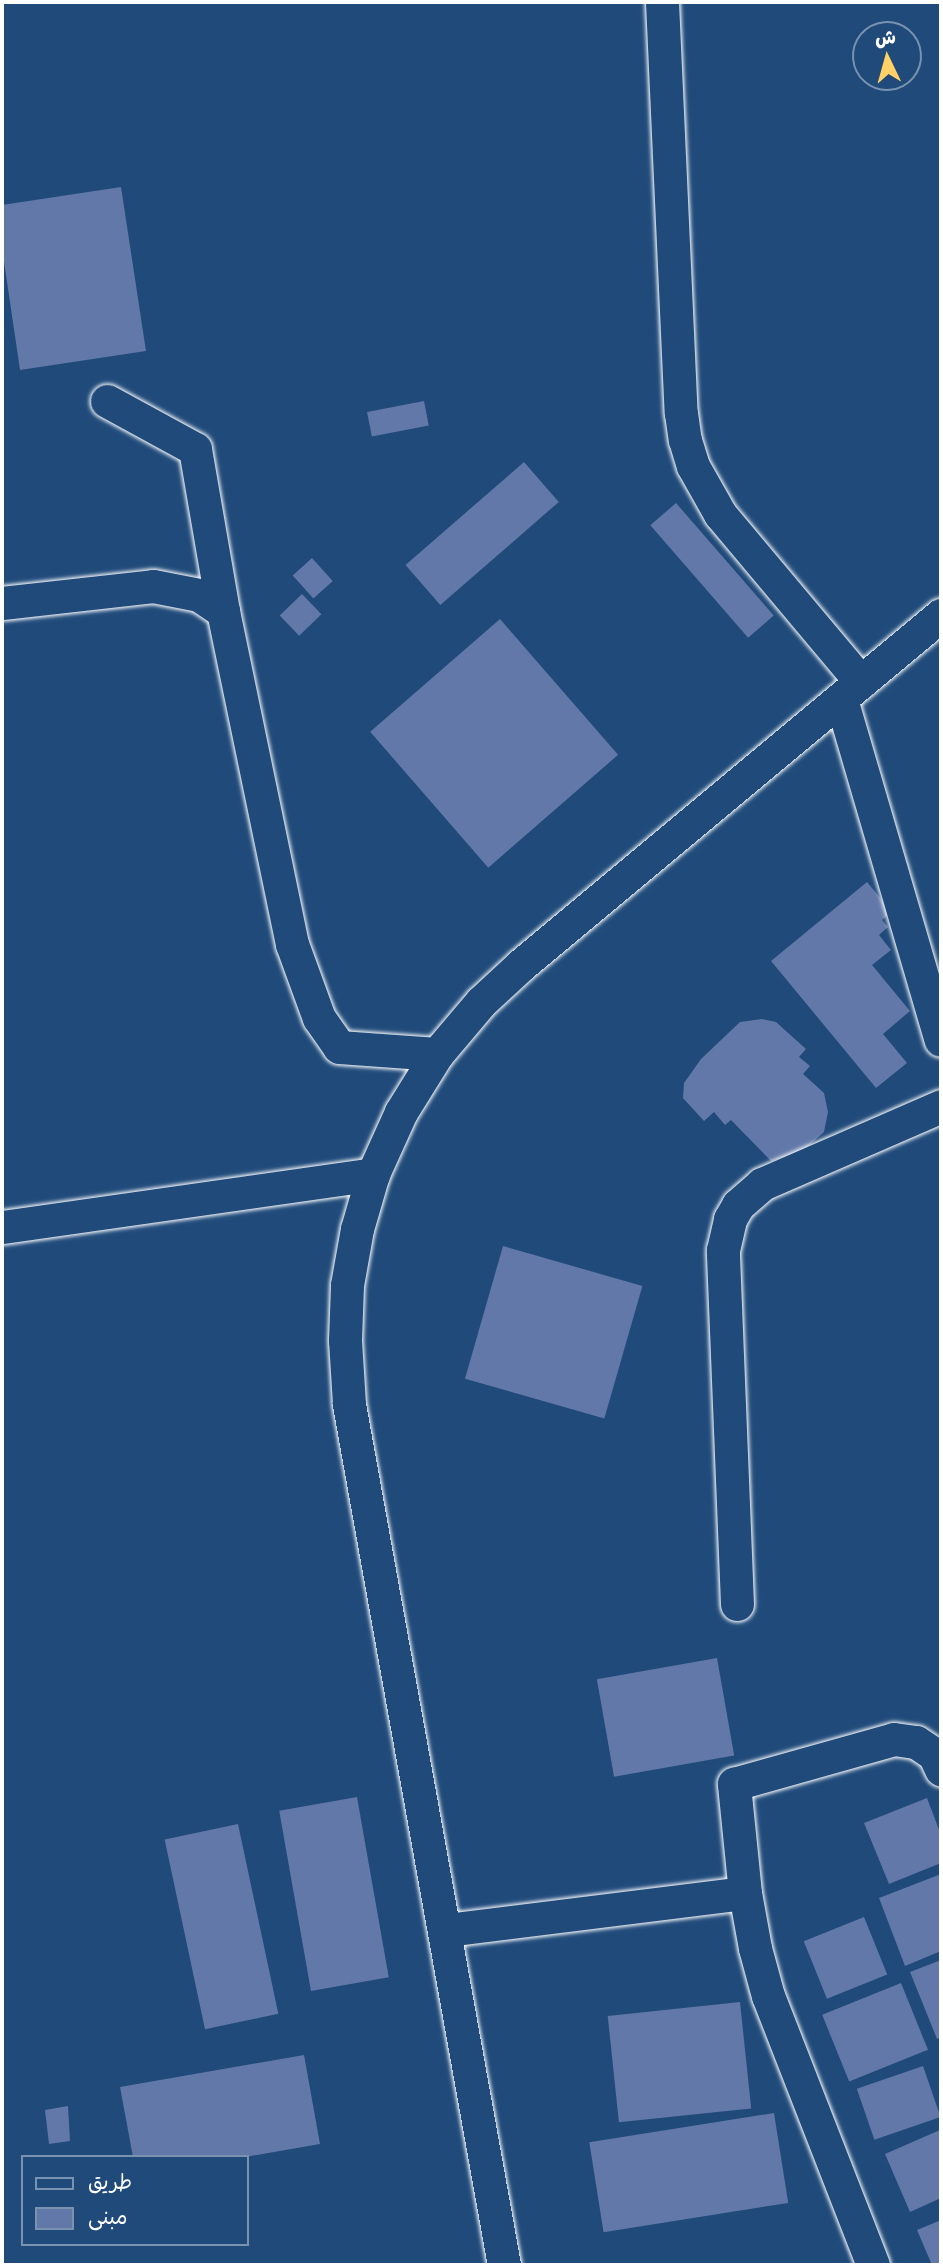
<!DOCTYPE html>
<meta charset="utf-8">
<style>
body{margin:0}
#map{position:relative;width:943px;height:2267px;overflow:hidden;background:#1f4a7a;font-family:Mali,"Playpen Sans Arabic",sans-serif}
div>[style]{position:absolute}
.building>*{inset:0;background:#6178a8;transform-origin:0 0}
.roads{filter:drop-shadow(0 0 2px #fff) drop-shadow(0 0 2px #fff)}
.minor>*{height:33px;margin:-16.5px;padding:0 16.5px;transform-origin:16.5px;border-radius:16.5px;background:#1f4a7a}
span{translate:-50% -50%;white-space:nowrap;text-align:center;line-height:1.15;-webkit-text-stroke:5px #1f4a7a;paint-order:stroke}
.frame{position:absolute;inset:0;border:4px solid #fff;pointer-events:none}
.legend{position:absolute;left:21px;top:2155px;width:228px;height:91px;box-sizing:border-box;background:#1f4a7a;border:2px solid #7992af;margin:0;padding:9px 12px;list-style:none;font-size:21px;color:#fff}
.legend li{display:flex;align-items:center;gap:14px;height:35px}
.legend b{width:35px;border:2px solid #7992af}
.north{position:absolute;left:852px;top:21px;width:70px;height:70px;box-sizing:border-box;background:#1f4a7a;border:2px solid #7992af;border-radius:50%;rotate:355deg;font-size:19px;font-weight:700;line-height:28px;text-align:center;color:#fff}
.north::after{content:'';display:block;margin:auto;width:24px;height:32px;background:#ffd166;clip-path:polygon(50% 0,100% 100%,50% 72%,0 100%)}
</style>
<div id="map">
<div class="building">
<div style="clip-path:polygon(121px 187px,146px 351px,20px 370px,2px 248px,2px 205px)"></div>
<div style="left:424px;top:401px;width:25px;height:58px;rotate:79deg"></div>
<div style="left:524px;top:462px;width:53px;height:157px;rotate:49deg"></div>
<div style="left:676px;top:503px;width:149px;height:34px;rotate:49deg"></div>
<div style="left:312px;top:558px;width:31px;height:26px;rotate:48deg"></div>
<div style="left:302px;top:594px;width:28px;height:31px;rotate:46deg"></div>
<div style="left:500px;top:619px;width:180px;height:172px;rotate:49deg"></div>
<div style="clip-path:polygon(867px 882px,892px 912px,882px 920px,888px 927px,879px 935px,891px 950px,872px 965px,910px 1011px,883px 1034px,907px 1063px,876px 1088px,771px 961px)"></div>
<div style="clip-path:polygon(762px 1019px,776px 1022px,806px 1049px,799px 1057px,810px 1066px,803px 1074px,824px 1093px,828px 1112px,824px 1132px,803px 1151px,771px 1161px,731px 1120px,725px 1125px,714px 1112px,704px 1121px,683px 1098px,684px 1083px,701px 1059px,740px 1022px)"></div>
<div style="left:503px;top:1246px;width:145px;height:138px;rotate:16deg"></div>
<div style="left:717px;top:1658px;width:99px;height:122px;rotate:80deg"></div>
<div style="left:357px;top:1797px;width:183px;height:79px;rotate:80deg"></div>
<div style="clip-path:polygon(927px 1798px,941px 1835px,941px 1863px,889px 1884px,864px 1823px)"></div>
<div style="left:238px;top:1824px;width:194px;height:75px;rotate:78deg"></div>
<div style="clip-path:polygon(941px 1874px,941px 1951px,905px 1966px,879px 1898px)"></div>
<div style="left:864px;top:1917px;width:62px;height:65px;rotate:68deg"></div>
<div style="clip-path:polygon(941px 1960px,941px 2037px,937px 2039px,910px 1972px)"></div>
<div style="left:901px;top:1983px;width:72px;height:85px;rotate:68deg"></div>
<div style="left:740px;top:2002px;width:107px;height:133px;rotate:84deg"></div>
<div style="clip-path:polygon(304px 2055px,320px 2144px,245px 2157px,133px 2157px,120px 2087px)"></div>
<div style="left:923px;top:2066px;width:54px;height:70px;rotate:71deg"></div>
<div style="clip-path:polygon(68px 2106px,70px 2141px,49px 2144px,45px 2110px)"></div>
<div style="left:774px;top:2113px;width:91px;height:187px;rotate:81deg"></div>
<div style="clip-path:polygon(940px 2130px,941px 2198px,910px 2212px,885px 2154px)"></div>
<div style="clip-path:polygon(941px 2220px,941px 2265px,932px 2265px,917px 2230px)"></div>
</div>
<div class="roads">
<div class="minor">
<div style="left:662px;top:2px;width:411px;rotate:87.4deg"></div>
<div style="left:681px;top:413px;width:27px;rotate:82deg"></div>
<div style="left:685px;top:440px;width:27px;rotate:73deg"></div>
<div style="left:693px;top:466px;width:55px;rotate:60.6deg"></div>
<div style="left:720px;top:514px;width:219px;rotate:50deg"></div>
<div style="left:107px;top:401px;width:100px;rotate:28.6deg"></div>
<div style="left:195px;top:449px;width:164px;rotate:80.2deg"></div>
<div style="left:2px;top:603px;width:152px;rotate:-6.4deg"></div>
<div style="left:153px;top:586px;width:47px;rotate:11.1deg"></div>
<div style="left:199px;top:595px;width:29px;rotate:34deg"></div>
<div style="left:223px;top:611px;width:340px;rotate:78.3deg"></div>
<div style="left:292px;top:944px;width:79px;rotate:70deg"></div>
<div style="left:319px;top:1018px;width:35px;rotate:55deg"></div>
<div style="left:339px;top:1047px;width:98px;rotate:4.1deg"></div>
<div style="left:841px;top:699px;width:355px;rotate:73.7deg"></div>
<div style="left:2px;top:1227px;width:375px;rotate:-8.1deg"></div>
<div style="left:737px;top:1604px;width:354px;rotate:-92.3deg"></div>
<div style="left:723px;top:1250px;width:32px;rotate:-77deg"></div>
<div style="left:730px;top:1219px;width:16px;rotate:-60deg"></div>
<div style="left:738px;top:1205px;width:32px;rotate:-41deg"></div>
<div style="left:762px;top:1184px;width:195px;rotate:-23.5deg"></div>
<div style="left:446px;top:1930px;width:301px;rotate:-7.1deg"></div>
<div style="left:504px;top:2265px;width:875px;rotate:-100.21deg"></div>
<div style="left:349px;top:1404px;width:64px;rotate:-93.6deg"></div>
<div style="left:345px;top:1340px;width:55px;rotate:-87.9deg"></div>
<div style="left:347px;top:1285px;width:57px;rotate:-79.9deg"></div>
<div style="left:357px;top:1229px;width:57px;rotate:-73.8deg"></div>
<div style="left:373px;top:1174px;width:68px;rotate:-65.7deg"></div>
<div style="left:401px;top:1112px;width:68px;rotate:-58.2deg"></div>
<div style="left:437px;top:1054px;width:68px;rotate:-49.8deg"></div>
<div style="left:481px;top:1002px;width:54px;rotate:-42.8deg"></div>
<div style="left:521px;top:965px;width:547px;rotate:-39.81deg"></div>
<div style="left:873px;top:2265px;width:289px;rotate:-111.3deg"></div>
<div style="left:768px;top:1996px;width:50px;rotate:-105.2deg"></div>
<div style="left:755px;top:1948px;width:56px;rotate:-100.3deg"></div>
<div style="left:745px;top:1893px;width:110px;rotate:-95.8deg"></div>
<div style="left:734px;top:1784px;width:166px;rotate:-15.7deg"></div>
<div style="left:894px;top:1739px;width:22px;rotate:8deg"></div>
<div style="left:916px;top:1742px;width:22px;rotate:34deg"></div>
<div style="left:934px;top:1754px;width:17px;rotate:65deg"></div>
</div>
</div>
<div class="frame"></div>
<ul class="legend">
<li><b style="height:9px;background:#1f4a7a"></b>طريق</li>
<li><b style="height:19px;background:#6178a8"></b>مبنى</li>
</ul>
<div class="north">ش</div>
</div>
